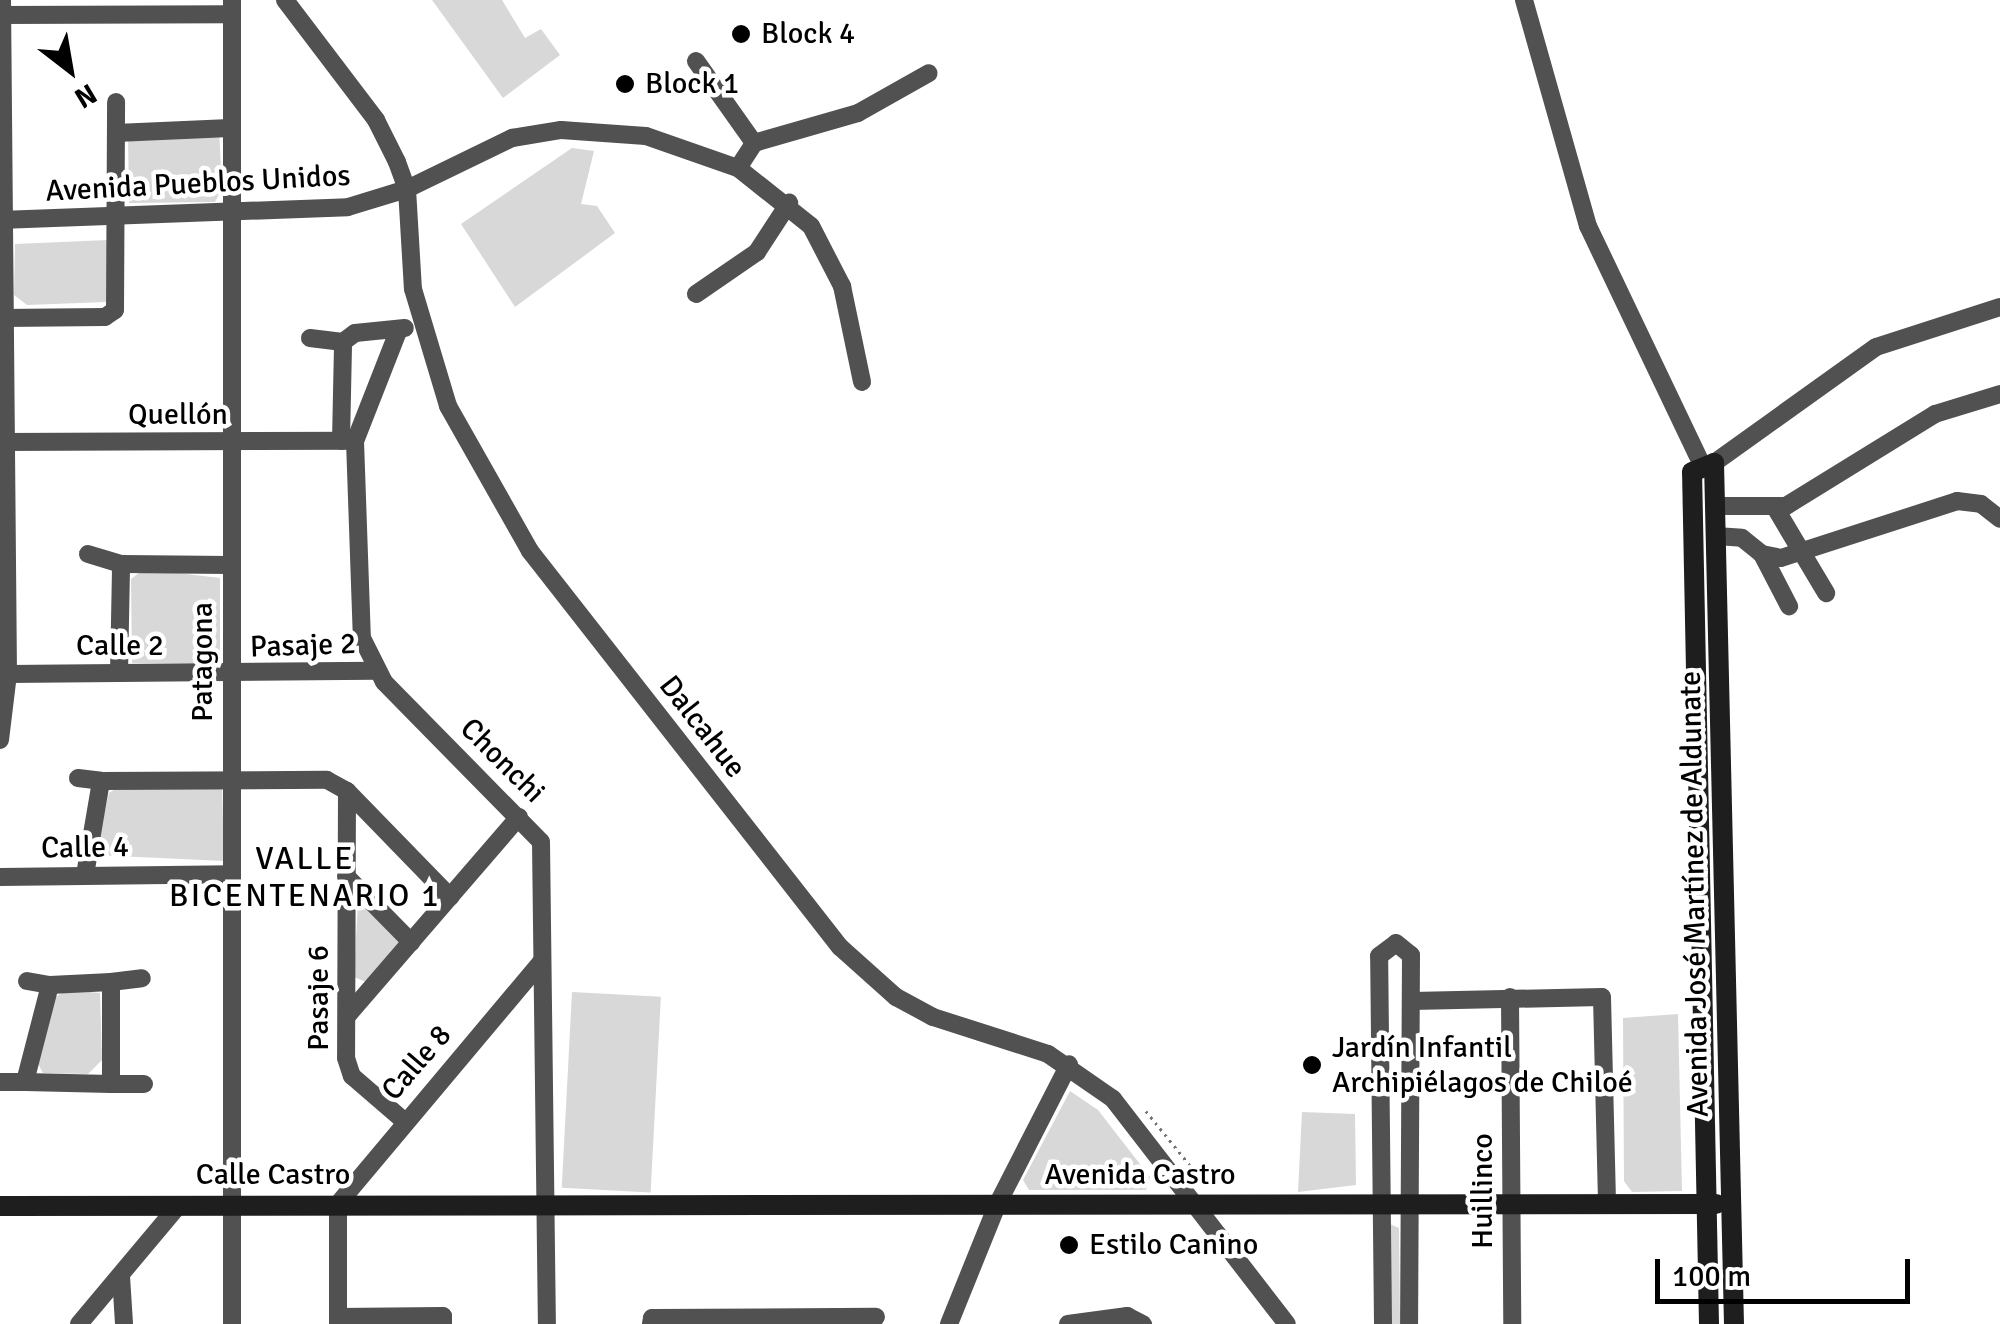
<!DOCTYPE html>
<meta charset="utf-8">
<style>
body{margin:0}
#map{position:relative;width:2000px;height:1324px;overflow:hidden;background:#fff;font-family:Signika,sans-serif}
div>[style]{position:absolute}
.green>*{inset:0;background:#d8d8d8;transform-origin:0 0}
.path>*{height:2.5px;margin-top:-1.25px;transform-origin:0;background:repeating-linear-gradient(90deg,#737373 0 2.5px,transparent 0 7.5px)}
.street>*{height:18px;margin:-9px;padding:0 9px;transform-origin:9px;border-radius:9px;background:#515151}
.secondary>*{height:20px;margin:-10px;padding:0 10px;transform-origin:10px;border-radius:10px;background:#1e1e1e}
.dots>*{width:28px;height:28px;translate:-50% -50%;box-sizing:border-box;border:5px solid #fff;border-radius:50%}
span{translate:-50% -50%;white-space:nowrap;text-align:center;line-height:1.15;-webkit-text-stroke:9px #fff;paint-order:stroke}
.poi-label{font-size:30px;color:#000}
.left{translate:0 -50%;text-align:left}
.street-label{font-size:30px;color:#000}
.neighbourhood-label{font-size:32px;color:#000;letter-spacing:2.5px}
.north{position:absolute;left:20px;top:20px;width:100px;height:100px;-webkit-text-stroke:8px #fff;paint-order:stroke;rotate:149deg;font-size:28px;font-weight:700;line-height:40px;text-align:center;color:#000}
.north::after{content:'';display:block;margin:auto;width:35px;height:45px;background:#000;clip-path:polygon(50% 0,100% 100%,50% 72%,0 100%)}
.scale{position:absolute;left:1655px;top:1259px;width:255px;height:45px;box-sizing:border-box;border:5px solid #000;border-top:0;padding-left:12px;font-size:30px;line-height:35px;white-space:nowrap;color:#000;-webkit-text-stroke:8px #fff;paint-order:stroke}
</style>
<div id="map">
<div class="green">
<div style="clip-path:polygon(432px 0,502px 0,525px 38px,541px 29px,560px 55px,503px 98px)"></div>
<div style="clip-path:polygon(219px 129px,222px 189px,215px 202px,129px 203px,128px 131px)"></div>
<div style="clip-path:polygon(572px 148px,594px 151px,581px 204px,597px 206px,615px 233px,515px 307px,461px 224px)"></div>
<div style="clip-path:polygon(108px 240px,106px 302px,27px 305px,14px 295px,15px 244px)"></div>
<div style="clip-path:polygon(144px 569px,220px 578px,220px 653px,203px 663px,132px 663px,131px 579px)"></div>
<div style="clip-path:polygon(222px 784px,224px 861px,95px 855px,109px 793px,120px 786px)"></div>
<div style="clip-path:polygon(358px 900px,399px 937px,398px 948px,366px 982px,354px 977px)"></div>
<div style="clip-path:polygon(67px 990px,100px 993px,102px 1060px,88px 1074px,43px 1073px,37px 1062px,52px 999px)"></div>
<div style="left:572px;top:992px;width:89px;height:196px;rotate:3deg"></div>
<div style="clip-path:polygon(1678px 1014px,1682px 1191px,1632px 1192px,1624px 1181px,1623px 1018px)"></div>
<div style="clip-path:polygon(1070px 1091px,1098px 1110px,1150px 1177px,1146px 1190px,1029px 1190px,1023px 1180px)"></div>
<div style="clip-path:polygon(1302px 1112px,1355px 1114px,1356px 1185px,1298px 1192px)"></div>
<div style="clip-path:polygon(1390px 1224px,1399px 1228px,1400px 1324px,1389px 1324px)"></div>
</div>
<div class="path">
<div style="left:1146px;top:1111px;width:97px;rotate:50.9deg"></div>
</div>
<div class="street">
<div style="left:232px;top:0;width:1324px;rotate:90deg"></div>
<div style="left:285px;top:0;width:151px;rotate:52.8deg"></div>
<div style="left:376px;top:120px;width:47px;rotate:63.4deg"></div>
<div style="left:397px;top:162px;width:29px;rotate:70deg"></div>
<div style="left:407px;top:189px;width:100px;rotate:86.6deg"></div>
<div style="left:413px;top:289px;width:122px;rotate:73.3deg"></div>
<div style="left:448px;top:406px;width:167px;rotate:60.5deg"></div>
<div style="left:530px;top:551px;width:503px;rotate:51.95deg"></div>
<div style="left:840px;top:947px;width:75px;rotate:41.8deg"></div>
<div style="left:896px;top:997px;width:42px;rotate:28.4deg"></div>
<div style="left:933px;top:1017px;width:121px;rotate:17.8deg"></div>
<div style="left:1048px;top:1054px;width:79px;rotate:34.7deg"></div>
<div style="left:1113px;top:1099px;width:284px;rotate:52.3deg"></div>
<div style="left:1524px;top:0;width:235px;rotate:74.2deg"></div>
<div style="left:1588px;top:226px;width:267px;rotate:64.5deg"></div>
<div style="left:0;top:15px;width:231px;rotate:-0.2deg"></div>
<div style="left:696px;top:61px;width:100px;rotate:54.7deg"></div>
<div style="left:116px;top:133px;width:114px;rotate:-2.5deg"></div>
<div style="left:738px;top:168px;width:30px;rotate:-57deg"></div>
<div style="left:754px;top:143px;width:108px;rotate:-16.1deg"></div>
<div style="left:858px;top:113px;width:81px;rotate:-29.4deg"></div>
<div style="left:0;top:220px;width:348px;rotate:-2.1deg"></div>
<div style="left:348px;top:207px;width:62px;rotate:-17deg"></div>
<div style="left:407px;top:189px;width:117px;rotate:-25.9deg"></div>
<div style="left:512px;top:138px;width:50px;rotate:-9.3deg"></div>
<div style="left:561px;top:130px;width:85px;rotate:4deg"></div>
<div style="left:646px;top:136px;width:97px;rotate:19.2deg"></div>
<div style="left:738px;top:168px;width:93px;rotate:38.5deg"></div>
<div style="left:811px;top:226px;width:68px;rotate:62.7deg"></div>
<div style="left:842px;top:286px;width:98px;rotate:78.2deg"></div>
<div style="left:696px;top:294px;width:74px;rotate:-34.5deg"></div>
<div style="left:757px;top:252px;width:59px;rotate:-56.9deg"></div>
<div style="left:3px;top:318px;width:102px;rotate:-0.6deg"></div>
<div style="left:105px;top:317px;width:12px;rotate:-35deg"></div>
<div style="left:115px;top:310px;width:208px;rotate:-89.7deg"></div>
<div style="left:399px;top:329px;width:120px;rotate:111.4deg"></div>
<div style="left:355px;top:441px;width:197px;rotate:88deg"></div>
<div style="left:362px;top:638px;width:49px;rotate:63.4deg"></div>
<div style="left:384px;top:682px;width:224px;rotate:45.5deg"></div>
<div style="left:541px;top:842px;width:482px;rotate:89.3deg"></div>
<div style="left:310px;top:338px;width:33px;rotate:7deg"></div>
<div style="left:341px;top:441px;width:99px;rotate:-88.8deg"></div>
<div style="left:343px;top:342px;width:15px;rotate:-37deg"></div>
<div style="left:355px;top:333px;width:50px;rotate:-5.7deg"></div>
<div style="left:0;top:442px;width:355px;rotate:-0.2deg"></div>
<div style="left:1714px;top:463px;width:199px;rotate:-35.6deg"></div>
<div style="left:1876px;top:347px;width:130px;rotate:-17.9deg"></div>
<div style="left:1715px;top:506px;width:71px"></div>
<div style="left:1786px;top:506px;width:175px;rotate:-31.7deg"></div>
<div style="left:1935px;top:414px;width:68px;rotate:-17.1deg"></div>
<div style="left:1776px;top:509px;width:98px;rotate:59.2deg"></div>
<div style="left:1716px;top:536px;width:26px;rotate:4deg"></div>
<div style="left:1742px;top:538px;width:26px;rotate:39deg"></div>
<div style="left:1762px;top:554px;width:19px;rotate:12deg"></div>
<div style="left:1781px;top:558px;width:185px;rotate:-17.9deg"></div>
<div style="left:1957px;top:501px;width:24px;rotate:7deg"></div>
<div style="left:1981px;top:504px;width:24px;rotate:38deg"></div>
<div style="left:88px;top:554px;width:34px;rotate:17deg"></div>
<div style="left:1762px;top:554px;width:59px;rotate:62.6deg"></div>
<div style="left:119px;top:673px;width:109px;rotate:-88.9deg"></div>
<div style="left:121px;top:564px;width:109px;rotate:0.5deg"></div>
<div style="left:8px;top:674px;width:367px;rotate:-0.5deg"></div>
<div style="left:0;top:740px;width:66px;rotate:-83.1deg"></div>
<div style="left:8px;top:674px;width:674px;rotate:-90.51deg"></div>
<div style="left:78px;top:778px;width:23px;rotate:7deg"></div>
<div style="left:347px;top:791px;width:267px;rotate:90.2deg"></div>
<div style="left:346px;top:1058px;width:19px;rotate:72deg"></div>
<div style="left:352px;top:1076px;width:67px;rotate:40.8deg"></div>
<div style="left:85px;top:875px;width:95px;rotate:-80.3deg"></div>
<div style="left:101px;top:781px;width:226px;rotate:-0.3deg"></div>
<div style="left:327px;top:780px;width:23px;rotate:29deg"></div>
<div style="left:347px;top:791px;width:148px;rotate:45.8deg"></div>
<div style="left:346px;top:876px;width:93px;rotate:45.4deg"></div>
<div style="left:0;top:877px;width:231px;rotate:-0.7deg"></div>
<div style="left:27px;top:981px;width:23px;rotate:10deg"></div>
<div style="left:111px;top:982px;width:31px;rotate:-7deg"></div>
<div style="left:1510px;top:997px;width:327px;rotate:89.6deg"></div>
<div style="left:1412px;top:1001px;width:190px;rotate:-1.2deg"></div>
<div style="left:1602px;top:997px;width:207px;rotate:88.6deg"></div>
<div style="left:347px;top:1016px;width:263px;rotate:-49.2deg"></div>
<div style="left:0;top:1082px;width:25px"></div>
<div style="left:25px;top:1082px;width:86px;rotate:1.3deg"></div>
<div style="left:111px;top:1084px;width:102px;rotate:-90deg"></div>
<div style="left:111px;top:982px;width:61px;rotate:177.2deg"></div>
<div style="left:50px;top:985px;width:100px;rotate:104.5deg"></div>
<div style="left:111px;top:1084px;width:33px"></div>
<div style="left:121px;top:1276px;width:48px;rotate:86.4deg"></div>
<div style="left:338px;top:1317px;width:105px;rotate:-0.5deg"></div>
<div style="left:443px;top:1316px;width:8px;rotate:90deg"></div>
<div style="left:79px;top:1324px;width:154px;rotate:-50deg"></div>
<div style="left:338px;top:1324px;width:120px;rotate:-90deg"></div>
<div style="left:338px;top:1204px;width:317px;rotate:-50deg"></div>
<div style="left:651px;top:1324px;width:6px;rotate:-81deg"></div>
<div style="left:652px;top:1318px;width:224px;rotate:-0.3deg"></div>
<div style="left:949px;top:1324px;width:128px;rotate:-68deg"></div>
<div style="left:997px;top:1205px;width:158px;rotate:-62.9deg"></div>
<div style="left:1068px;top:1324px;width:60px;rotate:-7.7deg"></div>
<div style="left:1127px;top:1316px;width:18px;rotate:27deg"></div>
<div style="left:1383px;top:1324px;width:368px;rotate:-90.6deg"></div>
<div style="left:1379px;top:956px;width:21px;rotate:-37deg"></div>
<div style="left:1396px;top:943px;width:19px;rotate:39deg"></div>
<div style="left:1411px;top:955px;width:369px;rotate:90.3deg"></div>
</div>
<div class="secondary">
<div style="left:0;top:1206px;width:1716px;rotate:-0.07deg"></div>
<div style="left:1709px;top:1324px;width:852px;rotate:-91.14deg"></div>
<div style="left:1692px;top:472px;width:24px;rotate:-22deg"></div>
<div style="left:1714px;top:463px;width:861px;rotate:88.67deg"></div>
</div>
<div class="dots">
<div style="left:741px;top:34px;background:#000"></div>
<div style="left:625px;top:84px;background:#000"></div>
<div style="left:1312px;top:1065px;background:#000"></div>
<div style="left:1069px;top:1245px;background:#000"></div>
</div>
<div class="poi-label">
<span class="left" style="left:761px;top:34px">Block 4</span>
<span class="left" style="left:645px;top:84px">Block 1</span>
<span class="left" style="left:1332px;top:1065px">Jardín Infantil<br>Archipiélagos de Chiloé</span>
<span class="left" style="left:1089px;top:1245px">Estilo Canino</span>
</div>
<div class="street-label">
<span style="left:198px;top:184px;rotate:-3deg">Avenida Pueblos Unidos</span>
<span style="left:178px;top:415px">Quellón</span>
<span style="left:120px;top:646px">Calle 2</span>
<span style="left:303px;top:646px;rotate:-2deg">Pasaje 2</span>
<span style="left:203px;top:662px;rotate:-90deg">Patagona</span>
<span style="left:702px;top:727px;rotate:52deg">Dalcahue</span>
<span style="left:502px;top:761px;rotate:45deg">Chonchi</span>
<span style="left:85px;top:848px;rotate:-1deg">Calle 4</span>
<span style="left:1695px;top:894px;rotate:-91deg">Avenida José Martínez de Aldunate</span>
<span style="left:319px;top:998px;rotate:-90deg">Pasaje 6</span>
<span style="left:417px;top:1063px;rotate:-49deg">Calle 8</span>
<span style="left:273px;top:1175px">Calle Castro</span>
<span style="left:1140px;top:1175px">Avenida Castro</span>
<span style="left:1483px;top:1191px;rotate:-90deg">Huillinco</span>
</div>
<div class="neighbourhood-label">
<span style="left:305px;top:878px">VALLE<br>BICENTENARIO 1</span>
</div>
<div class="north">N</div>
<div class="scale">100 m</div>
</div>
